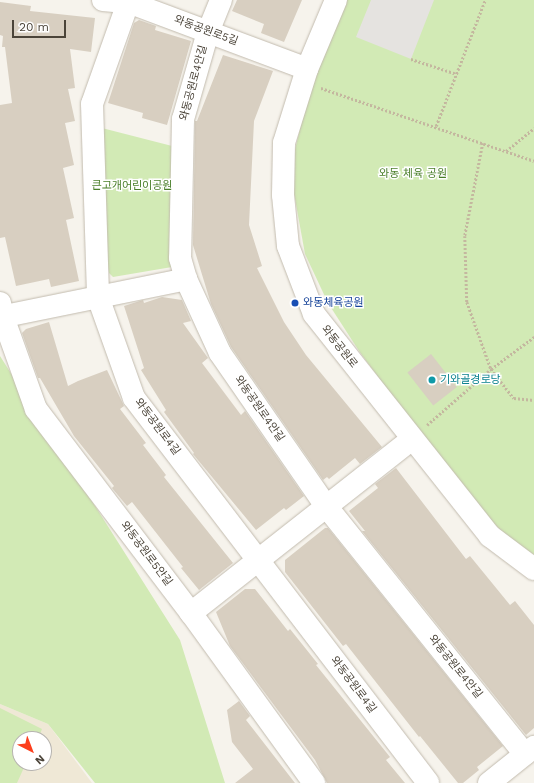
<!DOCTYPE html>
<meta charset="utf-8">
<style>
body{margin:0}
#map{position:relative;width:534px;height:783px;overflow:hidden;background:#f6f3ec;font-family:"Work Sans","Noto Sans KR",sans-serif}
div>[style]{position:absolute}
.education>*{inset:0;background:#efe8d6}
.green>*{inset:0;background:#d2eab5}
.parking>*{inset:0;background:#e5e3e0}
.building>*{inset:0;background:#d8cfc1;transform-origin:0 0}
.path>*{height:2.5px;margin-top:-1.25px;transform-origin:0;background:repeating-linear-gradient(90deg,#c4b79f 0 2px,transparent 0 4px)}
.roads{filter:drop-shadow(0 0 1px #c2bbae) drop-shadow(0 0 1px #c2bbae)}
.minor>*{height:22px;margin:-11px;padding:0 11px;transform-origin:11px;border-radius:11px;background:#fff}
.dots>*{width:11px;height:11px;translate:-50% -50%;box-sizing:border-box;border:2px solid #fff;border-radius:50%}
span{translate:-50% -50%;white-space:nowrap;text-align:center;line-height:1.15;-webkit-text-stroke:3px #fff;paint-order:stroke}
.street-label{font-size:11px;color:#4b4439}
.park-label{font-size:11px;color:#4a7f2a}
.transit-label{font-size:11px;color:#164399}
.left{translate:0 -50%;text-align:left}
.culture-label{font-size:11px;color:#0d838f}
.north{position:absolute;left:12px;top:731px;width:40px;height:40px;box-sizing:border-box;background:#fff;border:1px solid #b7b4b0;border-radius:50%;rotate:138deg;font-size:11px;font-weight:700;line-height:16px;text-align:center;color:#4b4439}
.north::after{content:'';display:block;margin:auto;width:14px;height:18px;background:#fc3f1d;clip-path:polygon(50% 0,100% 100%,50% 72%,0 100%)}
.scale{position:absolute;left:12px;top:20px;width:54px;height:18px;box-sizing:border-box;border:2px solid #4b4439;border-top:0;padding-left:5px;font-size:12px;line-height:14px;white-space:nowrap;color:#4b4439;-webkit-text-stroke:3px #fff;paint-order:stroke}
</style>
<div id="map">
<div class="education">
<div style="clip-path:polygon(evenodd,0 704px,48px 724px,92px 783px,0 783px,0 704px,20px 739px,44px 739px,44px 763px,20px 763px,20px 739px)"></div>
</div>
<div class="green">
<div style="clip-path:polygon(345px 0,534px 0,534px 555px,513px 542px,465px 496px,359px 351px,328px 303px,305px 254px,290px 171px,306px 103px)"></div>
<div style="clip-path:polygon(98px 127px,176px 147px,172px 267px,113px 277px,109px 273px,90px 187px)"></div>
<div style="clip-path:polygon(0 356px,180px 640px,225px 783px,95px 783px,48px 724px,0 704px)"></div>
<div style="clip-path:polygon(0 708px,42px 729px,38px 739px,20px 739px,20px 763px,26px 763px,17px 783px,0 783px)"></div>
</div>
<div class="parking">
<div style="clip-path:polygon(371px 0,434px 0,411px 59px,356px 37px)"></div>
</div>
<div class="building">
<div style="clip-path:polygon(237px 0,302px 0,284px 42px,261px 33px,264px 24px,232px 11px)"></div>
<div style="clip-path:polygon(0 2px,31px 6px,30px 11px,95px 18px,91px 52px,70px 49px,75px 88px,68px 89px,75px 121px,65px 123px,74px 165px,63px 168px,74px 218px,66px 220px,79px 281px,51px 287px,49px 279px,16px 286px,5px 237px,0 238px,0 105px,12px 103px,5px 47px,2px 47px,3px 36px,0 35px)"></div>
<div style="clip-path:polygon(139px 20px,156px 26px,155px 30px,191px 41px,167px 125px,142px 118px,143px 113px,108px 103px,134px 23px)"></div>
<div style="clip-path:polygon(223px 55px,273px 71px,254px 121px,249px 225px,262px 266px,257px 268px,284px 322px,306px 355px,382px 447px,360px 464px,355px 458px,329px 479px,327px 477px,323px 480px,231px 347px,211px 304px,193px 245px,195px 121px,197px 121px)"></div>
<div style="clip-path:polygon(162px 297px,182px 300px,191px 321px,183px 323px,208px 358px,202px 363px,241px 415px,245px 411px,304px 496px,286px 510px,284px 508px,256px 530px,193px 454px,194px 453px,164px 412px,166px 410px,141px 370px,144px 368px,124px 306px,143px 300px,144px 303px)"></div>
<div style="clip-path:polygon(49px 322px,68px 386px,78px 381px,107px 370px,124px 406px,120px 409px,146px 443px,143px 445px,166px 475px,164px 477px,233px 563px,199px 590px,181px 568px,183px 567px,132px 502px,127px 506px,112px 488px,114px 486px,74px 436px,40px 378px,38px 378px,22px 333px,26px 329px)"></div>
<div style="left:431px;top:354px;width:42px;height:30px;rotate:52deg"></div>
<div style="clip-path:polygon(396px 468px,466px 559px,470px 556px,510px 605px,515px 601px,534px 625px,534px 728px,526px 735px,362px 531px,365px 531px,349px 511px,378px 488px,375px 484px)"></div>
<div style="clip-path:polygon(325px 528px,328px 528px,503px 746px,477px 767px,479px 770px,463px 783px,458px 783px,420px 736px,419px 737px,346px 644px,343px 646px,285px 572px,285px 560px)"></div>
<div style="clip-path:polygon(245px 589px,255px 589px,288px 631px,290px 629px,318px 664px,316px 665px,390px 757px,386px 760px,405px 783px,327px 783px,315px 760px,230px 646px,216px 612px)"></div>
<div style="clip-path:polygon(239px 701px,250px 716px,246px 720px,295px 783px,235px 783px,253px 769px,232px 742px,227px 710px)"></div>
</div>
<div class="path">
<div style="left:411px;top:59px;width:48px;rotate:18.1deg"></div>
<div style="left:321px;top:88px;width:225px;rotate:18.9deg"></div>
<div style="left:436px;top:126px;width:135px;rotate:-68.7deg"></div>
<div style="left:483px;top:143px;width:95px;rotate:101deg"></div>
<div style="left:465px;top:236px;width:66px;rotate:88.3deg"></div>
<div style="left:467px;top:302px;width:71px;rotate:70.3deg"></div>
<div style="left:491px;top:369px;width:37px;rotate:52deg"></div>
<div style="left:514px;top:398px;width:20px;rotate:6deg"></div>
<div style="left:506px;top:151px;width:36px;rotate:-39deg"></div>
<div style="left:427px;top:425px;width:85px;rotate:-41.2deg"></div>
<div style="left:491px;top:369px;width:54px;rotate:-36.7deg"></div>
</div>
<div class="roads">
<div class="minor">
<div style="left:103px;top:0;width:25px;rotate:5deg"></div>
<div style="left:128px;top:2px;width:191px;rotate:20.5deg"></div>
<div style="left:129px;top:0;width:110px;rotate:109.6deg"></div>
<div style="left:92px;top:104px;width:193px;rotate:88.2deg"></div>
<div style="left:98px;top:297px;width:107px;rotate:70.4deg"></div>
<div style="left:134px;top:398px;width:484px;rotate:52.6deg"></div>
<div style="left:221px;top:0;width:35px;rotate:112deg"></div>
<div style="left:208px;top:32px;width:91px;rotate:106deg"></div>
<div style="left:183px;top:119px;width:139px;rotate:91.2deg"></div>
<div style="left:180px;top:258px;width:22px;rotate:74deg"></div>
<div style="left:186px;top:279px;width:81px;rotate:65.3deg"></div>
<div style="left:220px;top:353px;width:186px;rotate:55.3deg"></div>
<div style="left:326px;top:506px;width:318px;rotate:51.3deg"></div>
<div style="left:336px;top:0;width:75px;rotate:112.8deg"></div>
<div style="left:307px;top:69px;width:77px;rotate:107.3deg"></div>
<div style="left:284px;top:143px;width:52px;rotate:91.1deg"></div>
<div style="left:283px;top:195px;width:51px;rotate:84.4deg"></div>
<div style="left:288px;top:246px;width:73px;rotate:69.1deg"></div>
<div style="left:314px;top:314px;width:283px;rotate:51.6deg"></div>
<div style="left:490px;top:536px;width:55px;rotate:36.9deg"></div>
<div style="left:0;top:303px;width:14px;rotate:78deg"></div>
<div style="left:3px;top:317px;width:98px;rotate:70.3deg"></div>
<div style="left:36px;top:409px;width:256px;rotate:52.8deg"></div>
<div style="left:191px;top:613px;width:210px;rotate:54.1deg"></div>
<div style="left:0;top:317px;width:190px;rotate:-11.5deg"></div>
<div style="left:191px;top:613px;width:281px;rotate:-38.2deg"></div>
<div style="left:489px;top:783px;width:58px;rotate:-38.7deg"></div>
</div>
</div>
<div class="dots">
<div style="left:295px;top:303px;background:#1a4fb4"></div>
<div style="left:432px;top:380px;background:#0f9aa8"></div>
</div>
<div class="street-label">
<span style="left:206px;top:31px;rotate:20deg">와동공원로5길</span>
<span style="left:194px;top:83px;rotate:-75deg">와동공원로4안길</span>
<span style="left:339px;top:347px;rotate:52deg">와동공원로</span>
<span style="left:259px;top:409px;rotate:55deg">와동공원로4안길</span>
<span style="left:157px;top:427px;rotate:53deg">와동공원로4길</span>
<span style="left:146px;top:554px;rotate:53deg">와동공원로5안길</span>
<span style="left:455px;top:667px;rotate:51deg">와동공원로4안길</span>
<span style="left:353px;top:685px;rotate:53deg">와동공원로4길</span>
</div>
<div class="park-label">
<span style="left:413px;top:174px">와동 체육 공원</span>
<span style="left:132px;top:186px">큰고개어린이공원</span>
</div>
<div class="transit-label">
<span class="left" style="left:303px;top:303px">와동체육공원</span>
</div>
<div class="culture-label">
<span class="left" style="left:440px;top:380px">기와골경로당</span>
</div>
<div class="north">N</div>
<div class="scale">20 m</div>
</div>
